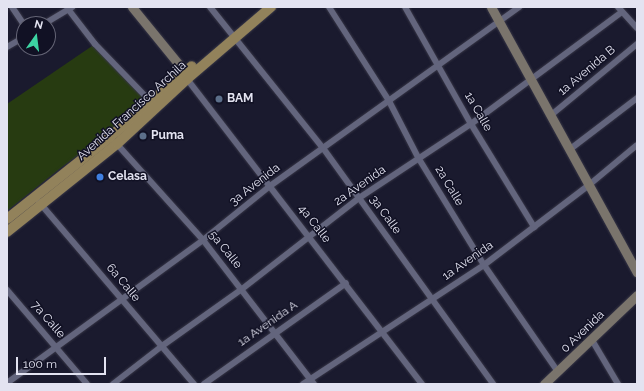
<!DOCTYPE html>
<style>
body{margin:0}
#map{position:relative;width:644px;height:391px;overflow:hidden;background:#1a1a2e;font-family:Raleway,sans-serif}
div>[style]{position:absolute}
.green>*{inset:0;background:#273b11}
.roads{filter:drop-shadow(0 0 1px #373646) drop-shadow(0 0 1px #373646)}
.street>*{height:6px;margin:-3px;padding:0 3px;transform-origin:3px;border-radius:3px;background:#63657d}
.secondary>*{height:9px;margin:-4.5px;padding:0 4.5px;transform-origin:4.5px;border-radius:4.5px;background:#7a746c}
.primary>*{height:10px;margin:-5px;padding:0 5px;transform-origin:5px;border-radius:5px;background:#92825b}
.dots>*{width:11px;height:11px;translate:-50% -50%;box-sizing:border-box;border:2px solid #111124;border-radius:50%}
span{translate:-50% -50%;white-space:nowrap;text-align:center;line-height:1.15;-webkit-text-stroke:3px #111124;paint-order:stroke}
.street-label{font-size:12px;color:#e3e3f1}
.poi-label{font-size:12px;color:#e3e3f1;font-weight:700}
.left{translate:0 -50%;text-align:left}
.frame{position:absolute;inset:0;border:8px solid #e3e3f1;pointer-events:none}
.north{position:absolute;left:16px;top:16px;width:40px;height:40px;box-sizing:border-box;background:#111124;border:1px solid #656576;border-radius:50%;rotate:14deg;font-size:11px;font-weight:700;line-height:16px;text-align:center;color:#e3e3f1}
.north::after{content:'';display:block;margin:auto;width:14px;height:18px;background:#3dd4a3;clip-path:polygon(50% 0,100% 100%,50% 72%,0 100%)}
.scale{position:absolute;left:16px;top:357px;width:90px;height:18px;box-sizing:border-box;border:2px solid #e3e3f1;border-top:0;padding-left:5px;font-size:12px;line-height:14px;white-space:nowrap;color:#e3e3f1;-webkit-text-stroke:3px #111124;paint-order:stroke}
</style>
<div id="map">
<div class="green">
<div style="clip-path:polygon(95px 44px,151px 102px,62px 167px,7px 211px,7px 104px)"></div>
</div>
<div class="roads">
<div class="street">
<div style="left:12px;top:7px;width:22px;rotate:56deg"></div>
<div style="left:210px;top:7px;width:181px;rotate:51.3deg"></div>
<div style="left:323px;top:148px;width:291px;rotate:54.2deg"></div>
<div style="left:329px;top:7px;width:112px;rotate:57.4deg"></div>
<div style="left:389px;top:101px;width:65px;rotate:62.7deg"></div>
<div style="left:419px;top:159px;width:124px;rotate:58.5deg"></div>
<div style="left:484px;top:265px;width:130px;rotate:55.3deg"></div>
<div style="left:405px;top:7px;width:134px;rotate:60.6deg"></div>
<div style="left:471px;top:124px;width:121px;rotate:58.5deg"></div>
<div style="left:618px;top:7px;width:28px;rotate:48deg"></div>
<div style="left:68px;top:9px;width:44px;rotate:52.4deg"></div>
<div style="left:95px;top:44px;width:82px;rotate:46deg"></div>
<div style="left:44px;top:24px;width:33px;rotate:-31deg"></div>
<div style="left:7px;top:47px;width:20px;rotate:-30deg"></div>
<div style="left:187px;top:79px;width:385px;rotate:52.4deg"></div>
<div style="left:550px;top:116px;width:113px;rotate:-39.6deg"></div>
<div style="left:116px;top:143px;width:130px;rotate:48.1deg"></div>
<div style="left:203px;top:240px;width:182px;rotate:52.4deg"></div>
<div style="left:569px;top:150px;width:86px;rotate:-37.4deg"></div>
<div style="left:39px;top:202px;width:239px;rotate:49.6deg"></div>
<div style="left:7px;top:290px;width:123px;rotate:49.6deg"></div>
<div style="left:592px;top:340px;width:51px;rotate:59.4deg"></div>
<div style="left:7px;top:383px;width:243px;rotate:-36.1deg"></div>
<div style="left:203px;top:240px;width:86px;rotate:-38.9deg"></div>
<div style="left:270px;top:186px;width:307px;rotate:-35.7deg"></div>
<div style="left:113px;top:384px;width:62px;rotate:-37.8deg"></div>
<div style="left:162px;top:346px;width:98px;rotate:-35.5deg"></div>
<div style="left:242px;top:289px;width:148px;rotate:-37.9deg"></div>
<div style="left:359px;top:198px;width:134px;rotate:-33.5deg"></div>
<div style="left:471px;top:124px;width:188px;rotate:-36.6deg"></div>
<div style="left:204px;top:384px;width:174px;rotate:-35.4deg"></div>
<div style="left:303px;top:384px;width:217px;rotate:-33.3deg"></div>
<div style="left:484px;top:265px;width:132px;rotate:-37.3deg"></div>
<div style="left:589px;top:185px;width:62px;rotate:-39.8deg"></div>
</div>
<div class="secondary">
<div style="left:132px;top:7px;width:84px;rotate:50.8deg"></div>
<div style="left:185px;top:72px;width:6px;rotate:72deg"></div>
<div style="left:491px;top:7px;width:303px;rotate:61.2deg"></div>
<div style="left:544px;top:384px;width:129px;rotate:-43.7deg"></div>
</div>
<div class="primary">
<div style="left:7px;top:219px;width:132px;rotate:-38.5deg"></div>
<div style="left:110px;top:137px;width:108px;rotate:-40.9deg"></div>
<div style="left:7px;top:232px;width:141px;rotate:-38.7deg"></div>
<div style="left:117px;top:144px;width:96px;rotate:-42.9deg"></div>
<div style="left:187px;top:79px;width:111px;rotate:-40.6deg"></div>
</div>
</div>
<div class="dots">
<div style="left:219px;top:99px;background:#5c6f8a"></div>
<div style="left:143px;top:136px;background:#5c6f8a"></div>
<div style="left:100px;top:177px;background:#3f7fe0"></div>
</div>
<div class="street-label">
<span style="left:587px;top:71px;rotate:-40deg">1a Avenida B</span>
<span style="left:132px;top:111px;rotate:-42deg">Avenida Francisco Archila</span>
<span style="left:478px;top:112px;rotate:60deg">1a Calle</span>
<span style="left:255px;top:185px;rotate:-38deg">3a Avenida</span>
<span style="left:360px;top:186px;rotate:-35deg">2a Avenida</span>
<span style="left:449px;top:186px;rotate:59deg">2a Calle</span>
<span style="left:385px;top:215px;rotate:54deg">3a Calle</span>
<span style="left:314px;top:224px;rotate:52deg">4a Calle</span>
<span style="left:225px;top:250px;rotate:51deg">5a Calle</span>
<span style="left:468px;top:261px;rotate:-35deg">1a Avenida</span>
<span style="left:123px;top:283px;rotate:50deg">6a Calle</span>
<span style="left:48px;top:320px;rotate:49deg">7a Calle</span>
<span style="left:268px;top:324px;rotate:-35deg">1a Avenida A</span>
<span style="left:583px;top:332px;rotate:-44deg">0 Avenida</span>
</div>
<div class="poi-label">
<span class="left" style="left:227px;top:99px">BAM</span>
<span class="left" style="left:151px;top:136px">Puma</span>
<span class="left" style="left:108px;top:177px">Celasa</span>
</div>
<div class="frame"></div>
<div class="north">N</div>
<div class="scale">100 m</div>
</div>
